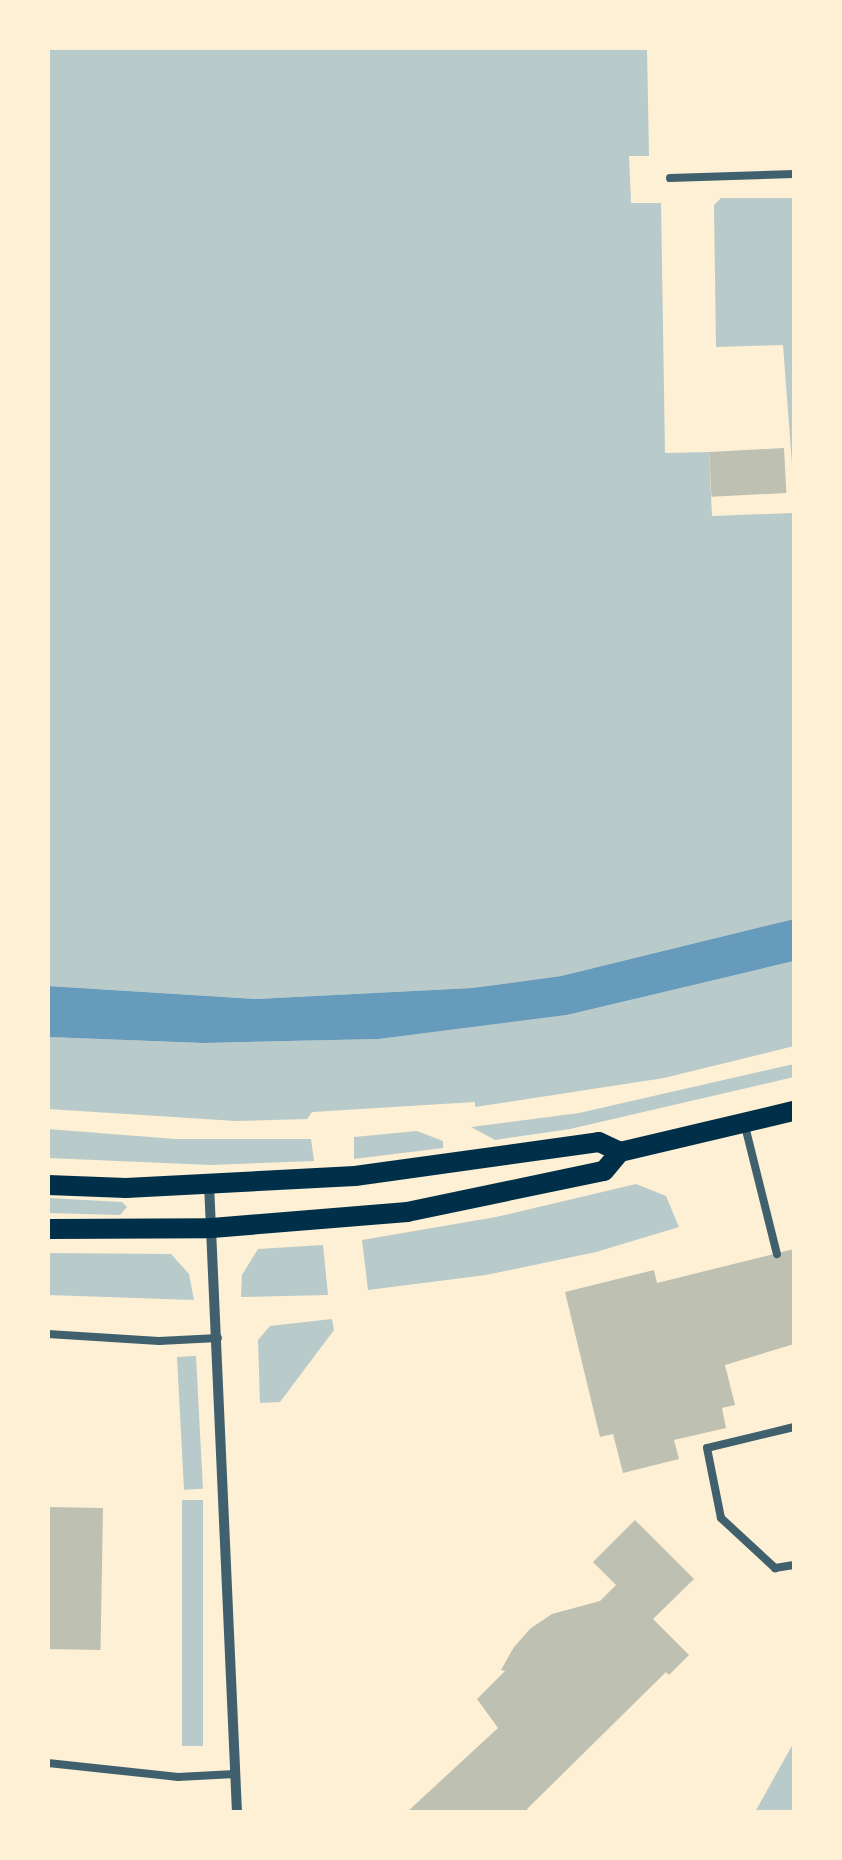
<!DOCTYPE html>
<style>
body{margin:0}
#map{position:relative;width:842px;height:1860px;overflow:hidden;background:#fdf0d5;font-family:Montserrat,sans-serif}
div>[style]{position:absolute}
.green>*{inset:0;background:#b9caca;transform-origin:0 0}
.water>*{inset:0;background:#669bbc}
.building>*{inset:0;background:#bec0b2;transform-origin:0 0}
.service>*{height:8px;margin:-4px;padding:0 4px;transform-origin:4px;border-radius:4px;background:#3f606c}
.minor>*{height:10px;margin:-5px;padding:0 5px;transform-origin:5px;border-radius:5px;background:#3f606c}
.secondary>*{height:20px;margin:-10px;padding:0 10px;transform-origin:10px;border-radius:10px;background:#003049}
span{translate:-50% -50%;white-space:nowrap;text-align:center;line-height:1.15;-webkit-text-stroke:8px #fdf0d5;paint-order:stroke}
.frame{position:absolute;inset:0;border:50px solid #fdf0d5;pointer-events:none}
</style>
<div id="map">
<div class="green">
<div style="clip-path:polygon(48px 48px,647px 48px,649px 156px,629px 156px,631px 203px,661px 203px,665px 453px,709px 452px,712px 516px,792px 513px,794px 500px,794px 919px,561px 976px,472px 988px,256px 999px,48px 986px)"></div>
<div style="clip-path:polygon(721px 198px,794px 198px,794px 491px,783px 345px,716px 347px,714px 205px)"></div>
<div style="clip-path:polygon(794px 961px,794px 1046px,664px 1078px,475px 1107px,475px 1102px,312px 1112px,307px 1119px,236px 1121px,48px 1109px,48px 1037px,203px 1043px,379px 1039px,567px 1015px)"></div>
<div style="clip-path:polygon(794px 1064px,794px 1077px,570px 1129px,495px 1140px,471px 1127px,579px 1113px)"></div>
<div style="clip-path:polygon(48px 1129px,175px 1139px,311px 1139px,314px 1161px,211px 1165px,48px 1158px)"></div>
<div style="clip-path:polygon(417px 1131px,443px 1141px,443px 1148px,354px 1159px,354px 1137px)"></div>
<div style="clip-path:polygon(636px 1184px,666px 1196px,679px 1227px,596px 1252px,486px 1275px,368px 1290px,362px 1240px,496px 1217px)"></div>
<div style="clip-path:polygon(48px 1198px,122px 1202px,127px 1207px,120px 1215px,48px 1213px)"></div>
<div style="clip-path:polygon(323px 1245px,328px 1295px,241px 1297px,242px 1275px,258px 1249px)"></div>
<div style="clip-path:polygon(48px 1253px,171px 1254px,189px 1274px,194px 1300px,48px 1295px)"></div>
<div style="clip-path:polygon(332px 1319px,334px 1330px,280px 1402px,260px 1403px,258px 1340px,270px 1326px)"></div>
<div style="left:196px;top:1356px;width:133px;height:19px;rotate:87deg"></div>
<div style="left:182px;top:1500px;width:21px;height:246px"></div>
<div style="clip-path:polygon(794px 1742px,794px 1812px,755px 1812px)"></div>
</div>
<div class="water">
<div style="clip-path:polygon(794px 919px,794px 961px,567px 1015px,379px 1039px,203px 1043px,48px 1037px,48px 986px,256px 999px,472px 988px,561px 976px)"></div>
</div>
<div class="building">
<div style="left:784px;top:448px;width:45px;height:75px;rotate:87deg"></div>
<div style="clip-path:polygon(794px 1249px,794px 1344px,725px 1365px,735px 1405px,722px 1408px,726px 1428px,674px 1440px,679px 1459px,623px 1473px,613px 1434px,600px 1437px,565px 1292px,654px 1270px,657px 1283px)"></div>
<div style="left:48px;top:1507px;width:55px;height:142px;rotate:1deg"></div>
<div style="clip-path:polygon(635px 1520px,694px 1579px,653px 1619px,689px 1655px,669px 1675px,666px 1672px,527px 1809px,531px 1812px,407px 1812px,498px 1728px,477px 1699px,505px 1671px,501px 1670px,514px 1647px,531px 1628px,552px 1614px,600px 1601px,616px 1585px,593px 1562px)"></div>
</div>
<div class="service">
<div style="left:670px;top:178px;width:124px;rotate:-1.8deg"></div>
<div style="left:745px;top:1126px;width:132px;rotate:76deg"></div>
<div style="left:48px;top:1334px;width:111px;rotate:3.6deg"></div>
<div style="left:159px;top:1341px;width:59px;rotate:-2.9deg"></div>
<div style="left:794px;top:1427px;width:89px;rotate:166.4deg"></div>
<div style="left:707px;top:1448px;width:71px;rotate:78.7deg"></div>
<div style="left:721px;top:1518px;width:74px;rotate:42.8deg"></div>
<div style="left:775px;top:1568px;width:19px;rotate:-9deg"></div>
<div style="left:48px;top:1763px;width:131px;rotate:6.1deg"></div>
<div style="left:178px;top:1777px;width:57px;rotate:-3deg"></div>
</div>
<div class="minor">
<div style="left:209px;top:1184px;width:629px;rotate:87.45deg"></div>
</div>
<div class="secondary">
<div style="left:48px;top:1185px;width:78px;rotate:2.2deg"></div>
<div style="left:126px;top:1188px;width:229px;rotate:-3deg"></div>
<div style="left:355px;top:1176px;width:246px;rotate:-7.9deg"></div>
<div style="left:599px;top:1142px;width:23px;rotate:25deg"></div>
<div style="left:48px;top:1229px;width:164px;rotate:-0.3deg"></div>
<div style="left:212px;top:1228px;width:196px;rotate:-4.7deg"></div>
<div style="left:407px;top:1212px;width:201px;rotate:-11.8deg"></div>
<div style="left:604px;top:1171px;width:25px;rotate:-50deg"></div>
<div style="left:620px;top:1152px;width:179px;rotate:-13.3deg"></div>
</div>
<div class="frame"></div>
</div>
